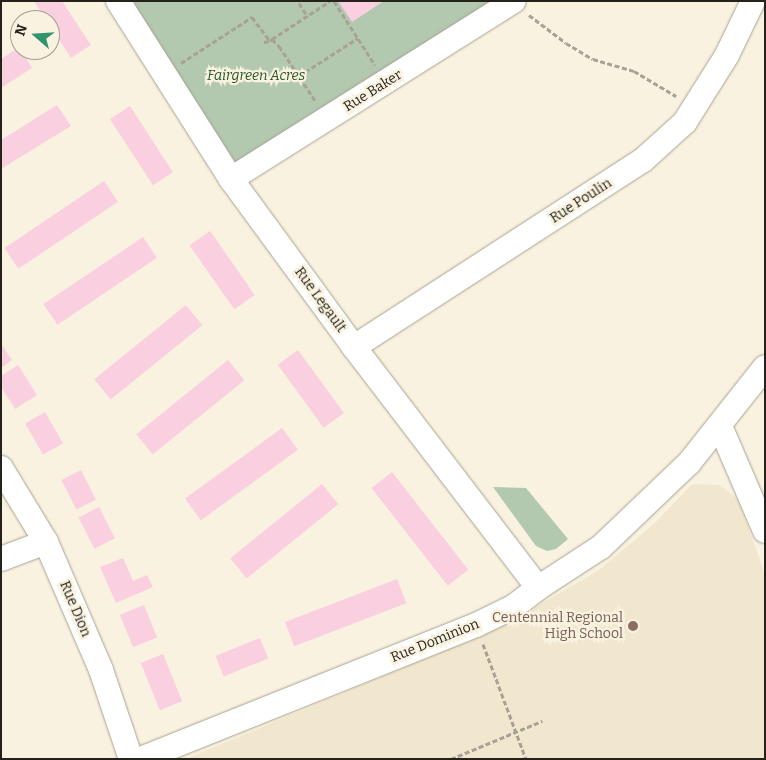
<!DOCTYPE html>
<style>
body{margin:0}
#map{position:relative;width:766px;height:760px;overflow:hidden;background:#f9f2e0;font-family:Bitter,serif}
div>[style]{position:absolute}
.built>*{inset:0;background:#f1e7ce}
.green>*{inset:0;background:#b2c8af}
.building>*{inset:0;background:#fad0e0;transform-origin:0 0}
.path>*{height:3px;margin-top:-1.5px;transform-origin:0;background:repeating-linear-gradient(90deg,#a7a295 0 5px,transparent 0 7.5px)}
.roads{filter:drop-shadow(0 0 1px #a8a291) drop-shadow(0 0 1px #a8a291)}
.street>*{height:24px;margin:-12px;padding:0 12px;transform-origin:12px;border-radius:12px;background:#fff}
.dots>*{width:14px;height:14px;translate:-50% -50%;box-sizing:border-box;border:2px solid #f9f2e0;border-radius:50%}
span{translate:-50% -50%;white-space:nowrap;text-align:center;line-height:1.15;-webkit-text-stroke:4.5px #f9f2e0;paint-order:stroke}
.park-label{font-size:14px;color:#275623;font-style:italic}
.street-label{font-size:14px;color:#24221b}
.education-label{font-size:14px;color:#785e54}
.right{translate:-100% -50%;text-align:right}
.frame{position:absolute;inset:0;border:2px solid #24221b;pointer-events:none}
.north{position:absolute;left:10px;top:10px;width:50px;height:50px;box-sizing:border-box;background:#f9f2e0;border:1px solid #a49f91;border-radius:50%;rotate:289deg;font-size:14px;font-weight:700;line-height:20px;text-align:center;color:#24221b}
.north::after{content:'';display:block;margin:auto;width:18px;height:22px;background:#31946f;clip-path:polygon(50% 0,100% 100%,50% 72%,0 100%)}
</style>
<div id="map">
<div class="built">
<div style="clip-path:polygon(692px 484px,720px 485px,738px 500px,765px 574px,765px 759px,186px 759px,483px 634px,519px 617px,599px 570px,655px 523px)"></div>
</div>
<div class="green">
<div style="clip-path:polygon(137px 1px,514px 1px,231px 179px,124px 10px)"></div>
<div style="clip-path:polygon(493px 487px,526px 488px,568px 539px,556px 549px,547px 551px,536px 546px)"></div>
</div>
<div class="building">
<div style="clip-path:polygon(34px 1px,62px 1px,91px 45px,71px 58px,50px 26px,50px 20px,46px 20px)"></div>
<div style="clip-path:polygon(338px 1px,384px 1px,352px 22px)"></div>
<div style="clip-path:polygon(19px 47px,32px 68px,1px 88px,1px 59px)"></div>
<div style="clip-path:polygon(57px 105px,71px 126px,1px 169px,1px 140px)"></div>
<div style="left:130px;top:106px;width:79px;height:24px;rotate:57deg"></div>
<div style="left:104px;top:181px;width:25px;height:120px;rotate:56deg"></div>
<div style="left:210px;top:231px;width:78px;height:25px;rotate:55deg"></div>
<div style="left:143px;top:237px;width:25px;height:120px;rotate:56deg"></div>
<div style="left:186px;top:305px;width:26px;height:118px;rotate:51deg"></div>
<div style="clip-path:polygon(1px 344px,12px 360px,1px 368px)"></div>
<div style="left:298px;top:350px;width:78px;height:25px;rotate:54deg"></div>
<div style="left:228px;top:360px;width:26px;height:118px;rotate:51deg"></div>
<div style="clip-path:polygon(18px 365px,37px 395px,15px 409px,1px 387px,1px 376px)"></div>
<div style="left:45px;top:412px;width:36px;height:23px;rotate:60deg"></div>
<div style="left:282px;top:428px;width:27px;height:120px;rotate:54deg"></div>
<div style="left:81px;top:470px;width:33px;height:22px;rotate:63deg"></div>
<div style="left:392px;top:472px;width:124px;height:26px;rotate:52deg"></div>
<div style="left:322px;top:484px;width:26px;height:118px;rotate:51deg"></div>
<div style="left:99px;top:507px;width:35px;height:23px;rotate:63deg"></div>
<div style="clip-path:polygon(123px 558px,133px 581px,147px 575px,153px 587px,116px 603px,100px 567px)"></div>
<div style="left:397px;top:579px;width:26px;height:120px;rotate:69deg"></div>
<div style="left:144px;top:605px;width:35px;height:26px;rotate:68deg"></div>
<div style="left:260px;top:638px;width:22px;height:48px;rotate:68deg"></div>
<div style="left:163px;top:654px;width:51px;height:24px;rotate:68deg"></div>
</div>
<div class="path">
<div style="left:334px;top:1px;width:76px;rotate:57.4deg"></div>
<div style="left:299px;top:3px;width:15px;rotate:58deg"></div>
<div style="left:529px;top:15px;width:46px;rotate:37.1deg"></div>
<div style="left:566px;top:43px;width:31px;rotate:31deg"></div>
<div style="left:593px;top:59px;width:43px;rotate:16.3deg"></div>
<div style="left:634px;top:71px;width:49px;rotate:30.8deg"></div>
<div style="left:272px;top:39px;width:69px;rotate:-33.2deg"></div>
<div style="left:264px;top:42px;width:6px;rotate:-9deg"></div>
<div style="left:181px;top:63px;width:85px;rotate:-32.9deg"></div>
<div style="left:252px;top:17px;width:30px;rotate:53deg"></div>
<div style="left:270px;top:41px;width:3px;rotate:-45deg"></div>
<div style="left:272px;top:39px;width:10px;rotate:45deg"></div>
<div style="left:279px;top:46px;width:67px;rotate:56.5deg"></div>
<div style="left:299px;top:76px;width:70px;rotate:-32.8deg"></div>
<div style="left:483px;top:644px;width:123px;rotate:69.5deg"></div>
<div style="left:451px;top:759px;width:99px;rotate:-22.7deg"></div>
</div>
<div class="roads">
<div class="street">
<div style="left:118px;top:1px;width:211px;rotate:57.6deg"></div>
<div style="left:231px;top:179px;width:208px;rotate:53.8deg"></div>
<div style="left:354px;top:347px;width:303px;rotate:52.6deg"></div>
<div style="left:231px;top:179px;width:334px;rotate:-32.2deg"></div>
<div style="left:354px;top:347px;width:343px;rotate:-32.9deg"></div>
<div style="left:642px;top:161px;width:58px;rotate:-42.2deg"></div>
<div style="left:685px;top:122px;width:79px;rotate:-57.9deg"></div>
<div style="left:727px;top:55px;width:60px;rotate:-64.3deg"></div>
<div style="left:720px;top:426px;width:114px;rotate:66.8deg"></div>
<div style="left:1px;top:468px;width:87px;rotate:58.7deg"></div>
<div style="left:46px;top:542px;width:139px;rotate:66.7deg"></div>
<div style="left:101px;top:670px;width:94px;rotate:71.4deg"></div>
<div style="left:1px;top:559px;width:48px;rotate:-20.7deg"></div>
<div style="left:141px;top:759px;width:361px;rotate:-21.8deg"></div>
<div style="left:476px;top:625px;width:41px;rotate:-25.9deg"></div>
<div style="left:513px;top:607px;width:31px;rotate:-37deg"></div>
<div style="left:538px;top:588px;width:75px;rotate:-33.1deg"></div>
<div style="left:601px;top:547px;width:122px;rotate:-43.7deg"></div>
<div style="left:689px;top:463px;width:122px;rotate:-51.6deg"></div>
</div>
</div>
<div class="dots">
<div style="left:633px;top:626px;background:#8d6e63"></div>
</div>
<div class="park-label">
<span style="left:256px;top:76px">Fairgreen Acres</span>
</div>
<div class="street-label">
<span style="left:373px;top:91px;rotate:-32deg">Rue Baker</span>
<span style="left:581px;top:201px;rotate:-33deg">Rue Poulin</span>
<span style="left:320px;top:300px;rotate:54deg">Rue Legault</span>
<span style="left:75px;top:609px;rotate:67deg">Rue Dion</span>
<span style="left:435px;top:641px;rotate:-22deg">Rue Dominion</span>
</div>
<div class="education-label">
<span class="right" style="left:623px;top:626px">Centennial Regional<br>High School</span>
</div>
<div class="frame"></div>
<div class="north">N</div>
</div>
